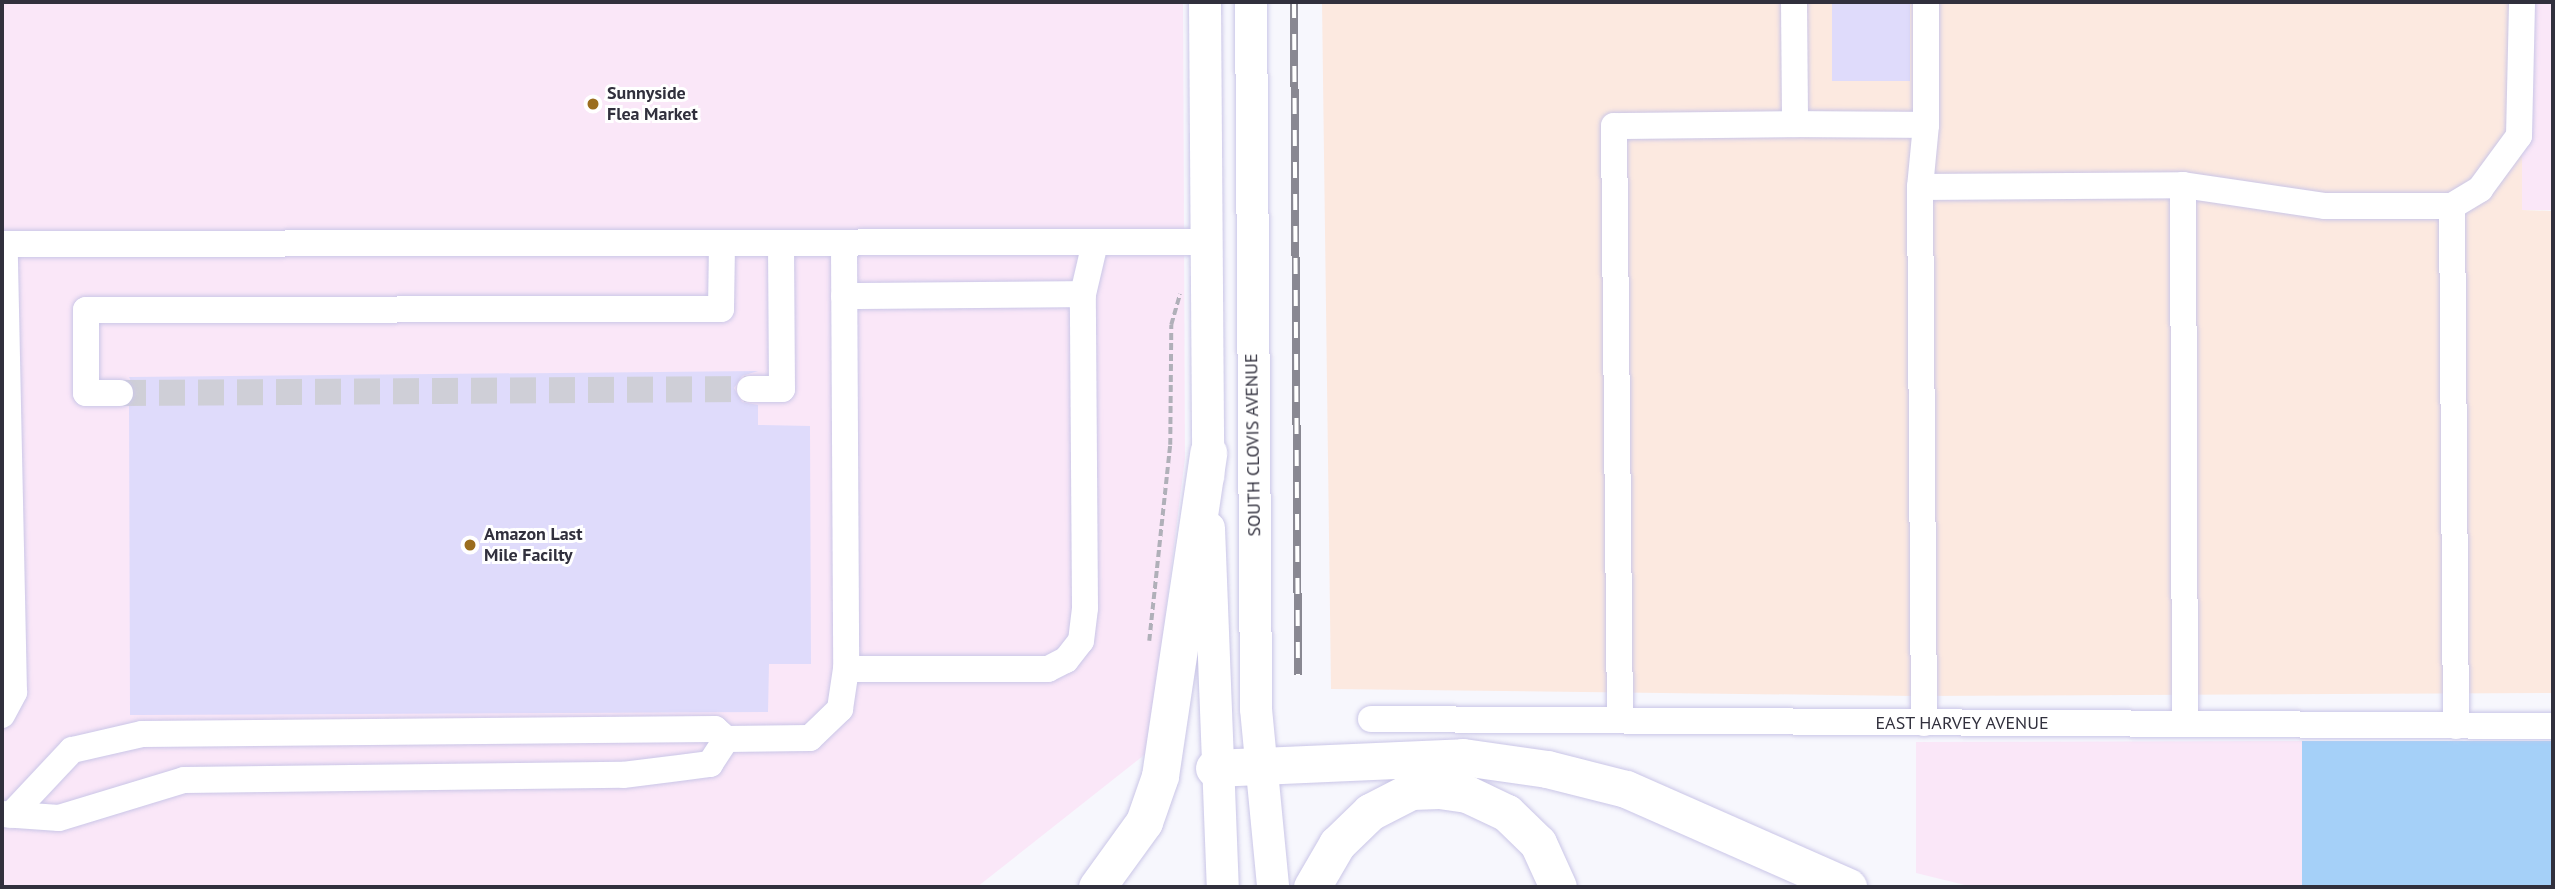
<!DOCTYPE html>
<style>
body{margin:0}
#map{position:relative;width:2555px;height:889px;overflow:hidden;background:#f7f7fd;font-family:"PT Sans",sans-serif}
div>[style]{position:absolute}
.commercial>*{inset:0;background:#fae7f8;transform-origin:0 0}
.industrial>*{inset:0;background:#fce9e0}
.water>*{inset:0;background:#a5d0f8;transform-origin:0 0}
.building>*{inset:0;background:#dfdbfb;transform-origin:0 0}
.minor-tunnel>*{height:26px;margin-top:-13px;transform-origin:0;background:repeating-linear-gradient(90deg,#cfcfd7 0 26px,transparent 0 39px)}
.path>*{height:3.5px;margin-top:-1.75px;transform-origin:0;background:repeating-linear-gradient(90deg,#b0b0b9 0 7px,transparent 0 10.5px)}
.roads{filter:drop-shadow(0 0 2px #cac6e7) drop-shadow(0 0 2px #cac6e7)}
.minor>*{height:26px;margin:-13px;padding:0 13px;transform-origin:13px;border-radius:13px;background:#fff}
.major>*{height:32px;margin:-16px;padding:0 16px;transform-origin:16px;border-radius:16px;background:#fff}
.highway>*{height:37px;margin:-18.5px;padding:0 18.5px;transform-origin:18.5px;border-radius:18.5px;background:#fff}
.rail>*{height:8px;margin-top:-4px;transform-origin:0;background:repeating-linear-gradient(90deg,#fff 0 16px,#898892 0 32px);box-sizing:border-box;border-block:2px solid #898892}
.dots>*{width:19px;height:19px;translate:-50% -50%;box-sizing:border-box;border:4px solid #fff;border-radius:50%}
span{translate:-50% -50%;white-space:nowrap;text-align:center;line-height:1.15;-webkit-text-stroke:6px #fff;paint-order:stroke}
.poi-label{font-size:18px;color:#31303d;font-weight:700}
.left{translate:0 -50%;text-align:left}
.street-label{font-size:18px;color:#31303d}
.frame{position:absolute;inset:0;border:4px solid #31303d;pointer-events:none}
</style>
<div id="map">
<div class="commercial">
<div style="clip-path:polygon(2px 2px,1183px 2px,1185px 458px,1148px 752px,977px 887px,2px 887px)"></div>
<div style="left:2522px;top:2px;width:31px;height:208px"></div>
<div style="clip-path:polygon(2302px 741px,2303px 887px,1973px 887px,1916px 873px,1916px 742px)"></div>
</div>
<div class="industrial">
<div style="clip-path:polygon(1322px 2px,2522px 2px,2522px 210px,2553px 211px,2553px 693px,1915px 696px,1331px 689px)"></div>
</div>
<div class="water">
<div style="left:2302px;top:741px;width:251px;height:146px"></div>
</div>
<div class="building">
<div style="left:1832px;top:2px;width:78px;height:79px"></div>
<div style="clip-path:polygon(758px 371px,742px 376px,734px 388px,742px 402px,758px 405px,758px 425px,810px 426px,811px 664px,769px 664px,768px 712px,130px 715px,129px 406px,136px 392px,129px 377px)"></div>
</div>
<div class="minor-tunnel">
<div style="left:120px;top:393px;width:630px;rotate:-0.36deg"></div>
</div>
<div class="path">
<div style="left:1149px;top:641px;width:197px;rotate:-83.9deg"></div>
<div style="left:1170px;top:445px;width:120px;rotate:-89.5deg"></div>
<div style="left:1171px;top:325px;width:32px;rotate:-74deg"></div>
</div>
<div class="roads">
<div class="minor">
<div style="left:1794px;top:2px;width:122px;rotate:89.5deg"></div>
<div style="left:1795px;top:124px;width:131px;rotate:0.4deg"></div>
<div style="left:1926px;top:125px;width:123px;rotate:-90deg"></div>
<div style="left:1926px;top:125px;width:62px;rotate:95.5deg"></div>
<div style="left:1920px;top:187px;width:263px;rotate:-0.4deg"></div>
<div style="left:2183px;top:185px;width:144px;rotate:8.4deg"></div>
<div style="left:2325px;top:206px;width:127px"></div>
<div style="left:2452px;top:206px;width:33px;rotate:-31deg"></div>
<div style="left:2480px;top:189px;width:66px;rotate:-53.7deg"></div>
<div style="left:2519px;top:136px;width:134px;rotate:-88.7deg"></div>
<div style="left:2183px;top:185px;width:539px;rotate:89.79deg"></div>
<div style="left:1920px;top:187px;width:536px;rotate:89.57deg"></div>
<div style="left:2452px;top:206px;width:520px;rotate:89.56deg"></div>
<div style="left:2px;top:244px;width:1205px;rotate:-0.1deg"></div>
<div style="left:844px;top:246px;width:423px;rotate:89.7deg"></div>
<div style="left:846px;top:669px;width:202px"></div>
<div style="left:1048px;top:669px;width:20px;rotate:-27deg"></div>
<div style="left:1066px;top:660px;width:24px;rotate:-52deg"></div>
<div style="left:1081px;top:641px;width:33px;rotate:-83deg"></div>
<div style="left:1085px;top:608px;width:314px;rotate:-90.4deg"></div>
<div style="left:1083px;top:294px;width:239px;rotate:179.5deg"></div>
<div style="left:1083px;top:294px;width:52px;rotate:-76.8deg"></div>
<div style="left:750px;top:389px;width:32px"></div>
<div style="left:782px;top:389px;width:143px;rotate:-90.4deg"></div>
<div style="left:120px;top:393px;width:34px;rotate:180deg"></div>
<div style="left:86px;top:393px;width:83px;rotate:-90deg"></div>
<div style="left:86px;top:310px;width:635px;rotate:-0.09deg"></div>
<div style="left:721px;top:309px;width:63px;rotate:-89.1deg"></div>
<div style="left:2px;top:715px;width:26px;rotate:-62deg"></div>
<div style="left:14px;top:692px;width:448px;rotate:-91.2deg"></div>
<div style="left:1371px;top:719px;width:1182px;rotate:0.34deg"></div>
<div style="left:1620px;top:720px;width:594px;rotate:-90.58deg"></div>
<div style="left:1614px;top:126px;width:181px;rotate:-0.6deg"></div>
<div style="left:726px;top:739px;width:84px;rotate:-0.7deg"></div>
<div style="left:810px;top:738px;width:42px;rotate:-44deg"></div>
<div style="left:840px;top:709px;width:40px;rotate:-81.5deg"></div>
<div style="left:2px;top:814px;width:57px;rotate:4deg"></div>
<div style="left:59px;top:818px;width:131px;rotate:-16.9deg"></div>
<div style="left:184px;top:780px;width:439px;rotate:-0.7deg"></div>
<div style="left:623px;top:775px;width:88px;rotate:-7.2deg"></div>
<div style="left:710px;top:764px;width:30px;rotate:-57deg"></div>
<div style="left:726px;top:739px;width:15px;rotate:-138deg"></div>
<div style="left:715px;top:729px;width:573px;rotate:179.5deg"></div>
<div style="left:142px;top:734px;width:72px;rotate:167.1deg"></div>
<div style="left:72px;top:750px;width:89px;rotate:133.2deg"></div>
</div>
<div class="major">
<div style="left:1205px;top:2px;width:474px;rotate:89.6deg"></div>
<div style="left:1251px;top:2px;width:707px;rotate:89.59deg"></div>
<div style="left:1256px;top:709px;width:179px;rotate:84.5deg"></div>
<div style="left:1209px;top:528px;width:359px;rotate:87.8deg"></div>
</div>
<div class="highway">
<div style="left:1214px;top:768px;width:249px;rotate:-2.5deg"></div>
<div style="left:1463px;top:757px;width:85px;rotate:8.1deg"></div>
<div style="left:1547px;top:769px;width:81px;rotate:14.2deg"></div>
<div style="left:1626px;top:789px;width:243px;rotate:23.8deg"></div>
<div style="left:1097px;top:887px;width:80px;rotate:-54.1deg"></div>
<div style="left:1144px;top:822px;width:49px;rotate:-70.8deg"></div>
<div style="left:1160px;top:776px;width:327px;rotate:-81.5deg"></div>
<div style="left:1312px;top:887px;width:50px;rotate:-59.8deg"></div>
<div style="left:1337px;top:844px;width:46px;rotate:-44.1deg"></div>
<div style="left:1370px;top:812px;width:46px;rotate:-27.1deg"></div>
<div style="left:1411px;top:791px;width:28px;rotate:-2deg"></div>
<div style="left:1439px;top:790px;width:28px;rotate:8deg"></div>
<div style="left:1467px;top:794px;width:44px;rotate:25.4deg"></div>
<div style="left:1507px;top:813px;width:43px;rotate:44.1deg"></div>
<div style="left:1538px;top:843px;width:48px;rotate:65.6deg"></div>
</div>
</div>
<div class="rail">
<div style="left:1294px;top:2px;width:673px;rotate:89.66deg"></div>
</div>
<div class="dots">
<div style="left:593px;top:104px;background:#9b6d1e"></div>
<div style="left:470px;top:545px;background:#9b6d1e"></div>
</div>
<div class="poi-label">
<span class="left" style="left:607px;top:104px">Sunnyside<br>Flea Market</span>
<span class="left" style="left:484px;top:545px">Amazon Last<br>Mile Facilty</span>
</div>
<div class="street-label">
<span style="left:1253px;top:445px;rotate:-91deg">SOUTH CLOVIS AVENUE</span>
<span style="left:1962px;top:723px">EAST HARVEY AVENUE</span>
</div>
<div class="frame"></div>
</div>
